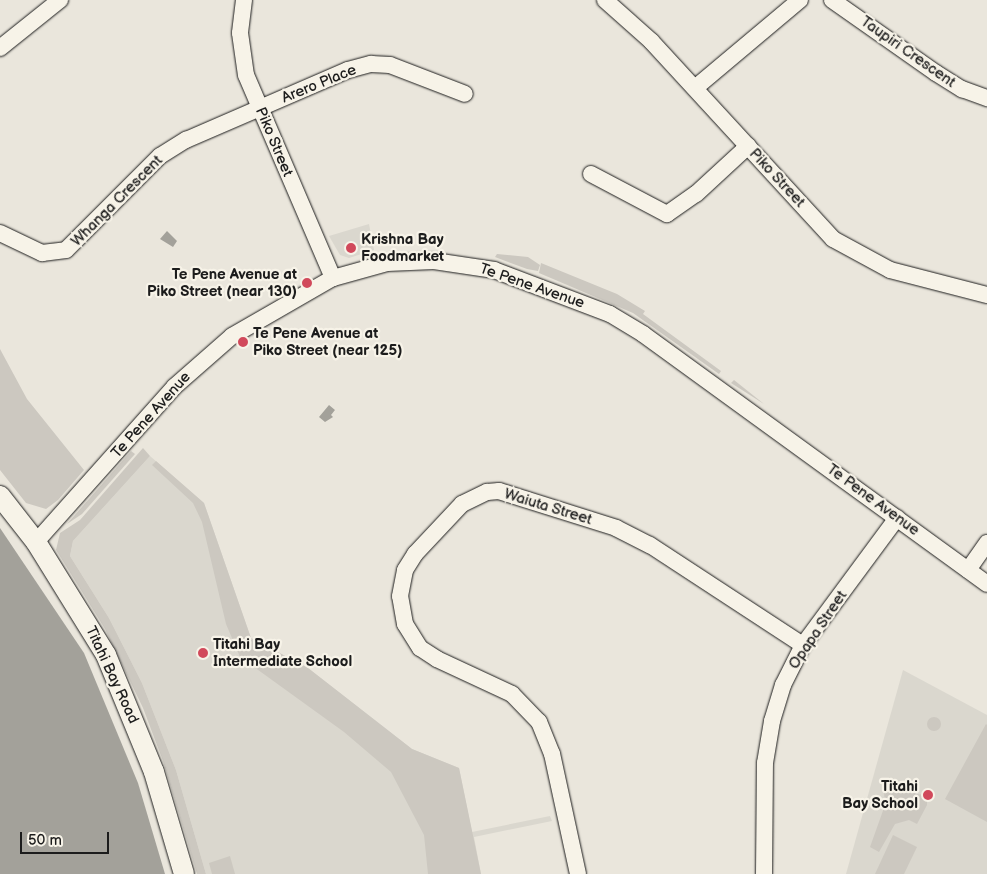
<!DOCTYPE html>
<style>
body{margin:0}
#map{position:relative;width:987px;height:874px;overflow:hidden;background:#eae6dc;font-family:"Balsamiq Sans",sans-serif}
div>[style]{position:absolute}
.built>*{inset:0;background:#dad7ce}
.green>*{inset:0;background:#ccc8c0}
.round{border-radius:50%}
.water>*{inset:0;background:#a3a19a}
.roads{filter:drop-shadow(0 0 1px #1c1c1c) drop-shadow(0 0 1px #1c1c1c)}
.minor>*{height:16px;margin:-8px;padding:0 8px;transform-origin:8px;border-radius:8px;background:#f7f3e8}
.major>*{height:20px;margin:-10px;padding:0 10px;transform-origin:10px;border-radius:10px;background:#f7f3e8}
.dots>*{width:14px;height:14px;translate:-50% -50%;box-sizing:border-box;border:2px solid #f7f3e8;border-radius:50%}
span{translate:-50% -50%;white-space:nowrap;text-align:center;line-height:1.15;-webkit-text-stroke:4.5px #f7f3e8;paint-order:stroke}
.street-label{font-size:15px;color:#1c1c1c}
.poi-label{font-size:15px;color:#1c1c1c;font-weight:700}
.left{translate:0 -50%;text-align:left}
.right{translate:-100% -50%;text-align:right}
.scale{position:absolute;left:20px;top:832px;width:89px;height:22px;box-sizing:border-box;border:2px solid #1c1c1c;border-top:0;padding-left:6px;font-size:15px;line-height:18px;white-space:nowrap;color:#1c1c1c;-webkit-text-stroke:4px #f7f3e8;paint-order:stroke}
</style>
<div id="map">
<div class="built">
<div style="clip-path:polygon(369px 224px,374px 250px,349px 258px,340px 255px,329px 236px)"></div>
<div style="clip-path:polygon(150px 456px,204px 503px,251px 638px,308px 668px,412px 749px,459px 768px,472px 832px,550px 816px,552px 821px,474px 837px,481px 874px,206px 874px,176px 770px,142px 683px,109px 618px,70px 556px,73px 541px)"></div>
<div style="clip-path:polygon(903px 670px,987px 715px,987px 874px,846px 874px)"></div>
</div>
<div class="green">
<div style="clip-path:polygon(497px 254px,528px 257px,540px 265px,538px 271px,527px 269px,495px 257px)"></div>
<div style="clip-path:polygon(541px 263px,617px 294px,645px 311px,643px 314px,721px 371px,719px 374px,633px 313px,539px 273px)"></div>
<div style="clip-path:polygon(0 349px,27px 399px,84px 470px,58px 500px,46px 509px,26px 503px,0 470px)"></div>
<div style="clip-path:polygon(734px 380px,764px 404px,731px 383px)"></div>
<div style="clip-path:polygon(143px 448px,150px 456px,73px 541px,70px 556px,109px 618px,142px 683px,176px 770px,206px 874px,197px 874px,163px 761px,143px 708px,105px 629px,56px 550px,60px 533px,80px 520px)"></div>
<div style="clip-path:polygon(131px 451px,135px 454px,82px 514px,67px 524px)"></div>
<div style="clip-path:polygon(156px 461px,204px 503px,251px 638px,308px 668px,412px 749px,459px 768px,481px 874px,428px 874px,424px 835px,391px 772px,344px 732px,240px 657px,226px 624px,202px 522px,193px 503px,152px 465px)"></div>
<div class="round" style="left:927px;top:717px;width:14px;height:14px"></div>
<div style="clip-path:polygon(986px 724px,987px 725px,987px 822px,945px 799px)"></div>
<div style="clip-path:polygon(908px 789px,917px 794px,927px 795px,927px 805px,917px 824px,909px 820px,895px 824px,879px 852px,870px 847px,885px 805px,884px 792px)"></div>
<div style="clip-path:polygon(893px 835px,917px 847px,904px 874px,875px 874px)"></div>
<div style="clip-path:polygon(230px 856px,235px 874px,212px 874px,209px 863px)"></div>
</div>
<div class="water">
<div style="clip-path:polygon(167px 231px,177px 241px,173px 247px,160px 239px)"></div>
<div style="clip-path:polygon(329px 405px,335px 410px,331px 415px,333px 417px,325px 422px,319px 417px)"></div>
<div style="clip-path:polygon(0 528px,84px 653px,138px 783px,165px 874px,0 874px)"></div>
</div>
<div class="roads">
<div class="minor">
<div style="left:244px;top:0;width:33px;rotate:97deg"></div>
<div style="left:240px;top:33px;width:42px;rotate:81.9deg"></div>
<div style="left:246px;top:75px;width:221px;rotate:66.8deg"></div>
<div style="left:605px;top:0;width:62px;rotate:41.7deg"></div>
<div style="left:651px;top:41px;width:269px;rotate:47.4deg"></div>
<div style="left:833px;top:239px;width:65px;rotate:28.5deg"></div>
<div style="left:890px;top:270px;width:100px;rotate:14.5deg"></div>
<div style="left:832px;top:0;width:127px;rotate:35.1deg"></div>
<div style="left:936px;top:73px;width:31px;rotate:32deg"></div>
<div style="left:962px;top:89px;width:27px;rotate:20deg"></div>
<div style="left:0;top:48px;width:77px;rotate:-38.7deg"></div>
<div style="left:695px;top:88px;width:137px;rotate:-40deg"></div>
<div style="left:591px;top:174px;width:86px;rotate:27.8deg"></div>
<div style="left:667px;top:214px;width:35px;rotate:-35deg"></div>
<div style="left:696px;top:194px;width:71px;rotate:-42.7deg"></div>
<div style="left:0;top:233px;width:47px;rotate:25.5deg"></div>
<div style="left:42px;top:253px;width:24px;rotate:-7deg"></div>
<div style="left:66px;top:250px;width:133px;rotate:-45deg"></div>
<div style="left:160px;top:156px;width:31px;rotate:-32deg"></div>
<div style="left:186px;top:140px;width:176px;rotate:-23.4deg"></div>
<div style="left:348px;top:70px;width:24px;rotate:-15deg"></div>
<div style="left:371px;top:64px;width:19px;rotate:3deg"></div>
<div style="left:390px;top:65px;width:80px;rotate:21.1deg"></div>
<div style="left:36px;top:542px;width:208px;rotate:-48.3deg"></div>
<div style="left:174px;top:387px;width:77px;rotate:-41.3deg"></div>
<div style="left:232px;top:336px;width:116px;rotate:-29.9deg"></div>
<div style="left:333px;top:278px;width:56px;rotate:-15.5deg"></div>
<div style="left:387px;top:263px;width:47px;rotate:-2.4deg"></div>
<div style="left:434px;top:261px;width:61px;rotate:8.5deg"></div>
<div style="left:494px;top:270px;width:124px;rotate:20.8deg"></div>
<div style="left:610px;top:314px;width:39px;rotate:31deg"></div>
<div style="left:643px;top:334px;width:425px;rotate:36deg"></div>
<div style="left:968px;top:570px;width:33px;rotate:-55deg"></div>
<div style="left:578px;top:874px;width:123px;rotate:-102.2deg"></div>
<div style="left:552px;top:754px;width:35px;rotate:-112deg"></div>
<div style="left:539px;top:722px;width:39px;rotate:-134deg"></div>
<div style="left:512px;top:694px;width:83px;rotate:-155deg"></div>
<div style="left:437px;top:659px;width:20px;rotate:-147deg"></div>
<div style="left:420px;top:648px;width:28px;rotate:-122deg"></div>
<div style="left:405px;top:624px;width:28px;rotate:-100deg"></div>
<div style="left:400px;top:596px;width:26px;rotate:-79deg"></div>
<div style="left:405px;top:570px;width:19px;rotate:-58deg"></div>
<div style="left:415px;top:554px;width:69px;rotate:-46.8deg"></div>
<div style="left:462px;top:504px;width:28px;rotate:-26deg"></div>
<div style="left:487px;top:492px;width:12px;rotate:-5deg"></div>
<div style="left:499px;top:491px;width:123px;rotate:17.5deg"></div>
<div style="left:616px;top:528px;width:38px;rotate:27deg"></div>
<div style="left:650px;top:545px;width:183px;rotate:33.2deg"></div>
<div style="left:764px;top:874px;width:111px;rotate:-89.5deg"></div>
<div style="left:765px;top:763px;width:43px;rotate:-80.5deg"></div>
<div style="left:772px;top:721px;width:38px;rotate:-73deg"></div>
<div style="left:783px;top:685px;width:45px;rotate:-63.4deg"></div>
<div style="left:803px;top:645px;width:158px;rotate:-53.5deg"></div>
</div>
<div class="major">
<div style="left:0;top:496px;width:58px;rotate:52deg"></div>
<div style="left:36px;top:542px;width:133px;rotate:58.2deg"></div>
<div style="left:106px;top:655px;width:126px;rotate:67.7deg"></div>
<div style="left:154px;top:772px;width:106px;rotate:73.6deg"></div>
</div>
</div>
<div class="dots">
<div style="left:351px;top:248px;background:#d1495b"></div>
<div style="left:307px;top:283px;background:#d1495b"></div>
<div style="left:243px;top:342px;background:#d1495b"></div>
<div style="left:203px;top:653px;background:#d1495b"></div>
<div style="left:928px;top:795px;background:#d1495b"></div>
</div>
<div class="street-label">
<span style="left:908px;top:52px;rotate:35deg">Taupiri Crescent</span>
<span style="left:319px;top:84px;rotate:-22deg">Arero Place</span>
<span style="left:274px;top:142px;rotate:67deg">Piko Street</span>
<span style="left:777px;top:178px;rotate:47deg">Piko Street</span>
<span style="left:117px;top:201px;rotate:-45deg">Whanga Crescent</span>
<span style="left:532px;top:286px;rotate:19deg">Te Pene Avenue</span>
<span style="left:151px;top:415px;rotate:-48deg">Te Pene Avenue</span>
<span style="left:873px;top:500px;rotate:36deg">Te Pene Avenue</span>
<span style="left:548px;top:507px;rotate:17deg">Waiuta Street</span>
<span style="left:818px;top:630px;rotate:-56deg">Opapa Street</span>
<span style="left:112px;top:675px;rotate:65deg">Titahi Bay Road</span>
</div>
<div class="poi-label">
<span class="left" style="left:361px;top:248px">Krishna Bay<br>Foodmarket</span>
<span class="right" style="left:297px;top:283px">Te Pene Avenue at<br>Piko Street (near 130)</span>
<span class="left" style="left:253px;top:342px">Te Pene Avenue at<br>Piko Street (near 125)</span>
<span class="left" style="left:213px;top:653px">Titahi Bay<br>Intermediate School</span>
<span class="right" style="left:918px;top:795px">Titahi<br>Bay School</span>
</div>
<div class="scale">50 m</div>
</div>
